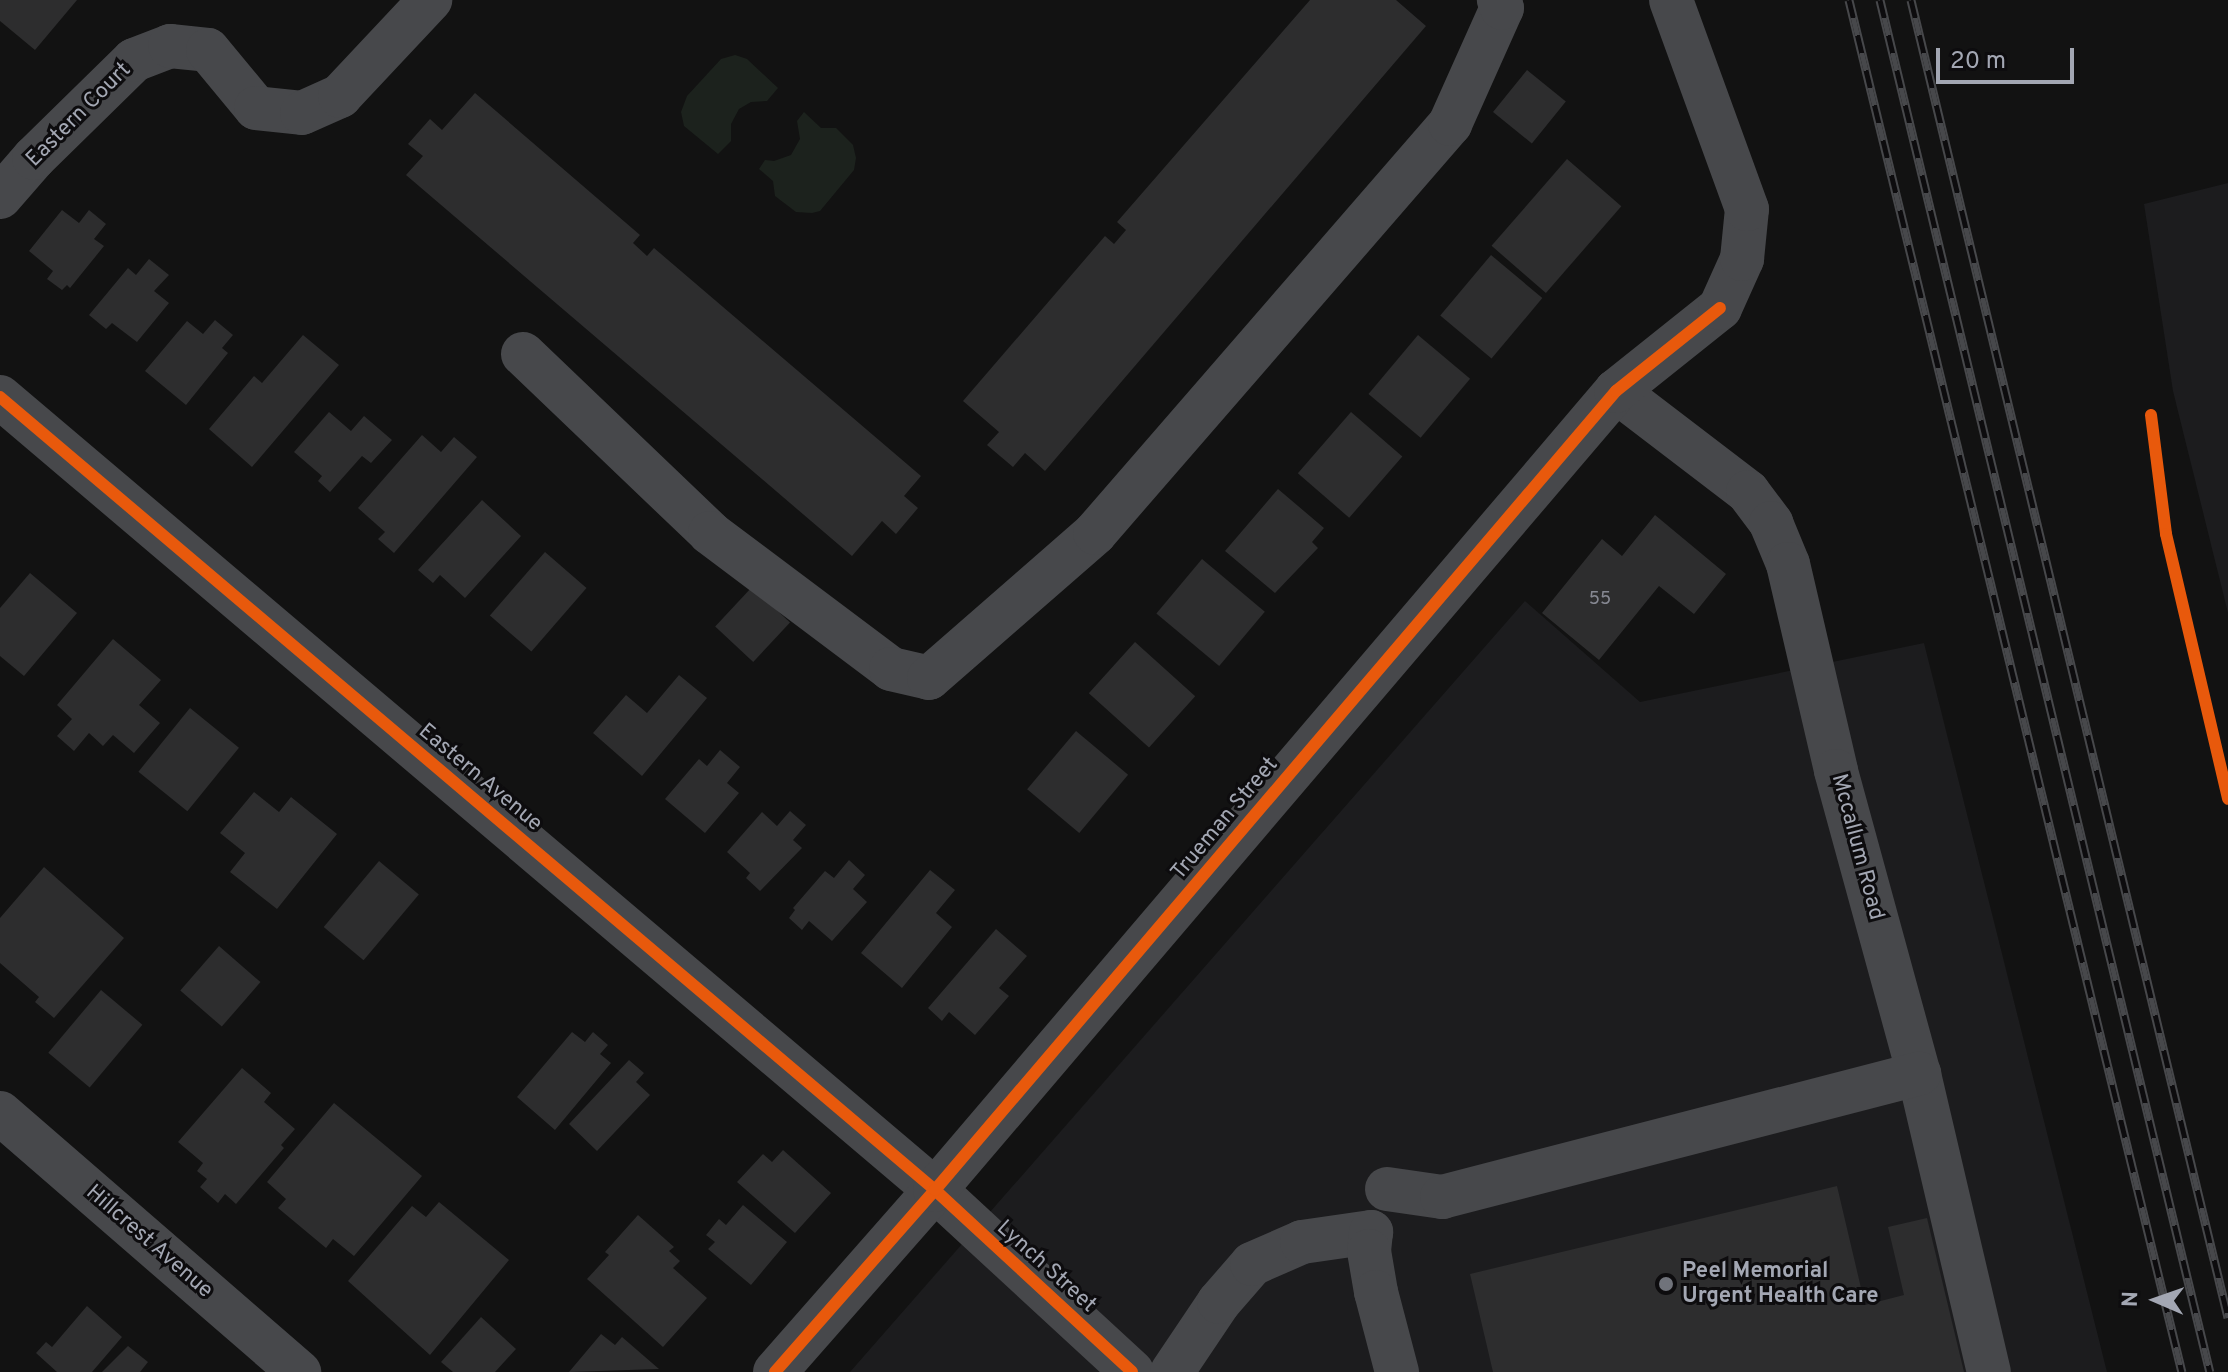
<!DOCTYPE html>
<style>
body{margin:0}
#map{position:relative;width:2228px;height:1372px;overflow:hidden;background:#121212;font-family:Overpass,sans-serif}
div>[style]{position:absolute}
.built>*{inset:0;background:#1c1c1e}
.green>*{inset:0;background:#1c221d}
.building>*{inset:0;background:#2d2d2e;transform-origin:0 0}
.minor>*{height:44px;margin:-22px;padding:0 22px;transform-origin:22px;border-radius:22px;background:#47484b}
.rail>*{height:9px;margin-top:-4.5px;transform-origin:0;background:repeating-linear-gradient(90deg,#0d0c0e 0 18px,#47484b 0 36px);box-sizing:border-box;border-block:2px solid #47484b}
.cycleway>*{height:12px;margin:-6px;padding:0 6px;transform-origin:6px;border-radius:6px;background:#e8590c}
.dots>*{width:22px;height:22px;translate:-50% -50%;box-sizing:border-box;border:4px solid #0d0c0e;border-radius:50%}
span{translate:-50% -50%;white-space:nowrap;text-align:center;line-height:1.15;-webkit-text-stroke:6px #0d0c0e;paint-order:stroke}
.number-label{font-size:18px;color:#868892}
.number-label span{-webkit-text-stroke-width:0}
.street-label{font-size:22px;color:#a3a7b3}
.poi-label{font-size:22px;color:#a3a7b3;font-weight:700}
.left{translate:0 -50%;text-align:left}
.north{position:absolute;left:2116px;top:1260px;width:80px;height:80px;-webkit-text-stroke:6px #0d0c0e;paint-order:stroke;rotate:272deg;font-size:22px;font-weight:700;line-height:32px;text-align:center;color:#a3a7b3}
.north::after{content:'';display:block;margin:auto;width:28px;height:36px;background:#a3a7b3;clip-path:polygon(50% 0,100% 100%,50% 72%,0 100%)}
.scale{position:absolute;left:1936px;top:48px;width:138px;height:36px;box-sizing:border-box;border:4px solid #a3a7b3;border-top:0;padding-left:10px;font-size:24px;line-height:28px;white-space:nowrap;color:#a3a7b3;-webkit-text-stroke:6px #0d0c0e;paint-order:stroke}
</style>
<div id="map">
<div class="built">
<div style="clip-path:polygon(2228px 183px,2228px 613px,2173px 391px,2144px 204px)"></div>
<div style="clip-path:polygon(1525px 601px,1640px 702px,1924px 643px,2107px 1372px,850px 1372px)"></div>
</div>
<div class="green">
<div style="clip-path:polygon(735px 55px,747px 59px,778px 88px,767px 101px,751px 102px,739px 109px,731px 124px,731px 141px,718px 154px,684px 126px,681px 112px,687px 96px,721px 59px)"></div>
<div style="clip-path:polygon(804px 112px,821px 128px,836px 128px,853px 145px,856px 158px,854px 170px,820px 211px,812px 213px,796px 212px,775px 196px,773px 181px,759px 169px,765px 160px,774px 161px,791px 155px,800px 139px,797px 121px)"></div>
</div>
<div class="building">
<div style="clip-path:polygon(0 0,77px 0,35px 50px,0 21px)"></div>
<div style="clip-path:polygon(1310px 0,1396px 0,1426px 26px,1045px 471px,1025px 453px,1013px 467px,987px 445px,999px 432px,963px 401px,1105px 236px,1114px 244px,1126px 230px,1117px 222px)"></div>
<div style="left:1527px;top:70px;width:50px;height:54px;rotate:39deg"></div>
<div style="clip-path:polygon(475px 93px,640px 235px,633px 243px,647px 256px,654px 248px,921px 476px,904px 496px,918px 508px,896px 534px,882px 521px,852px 556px,406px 175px,423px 156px,408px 144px,430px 119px,442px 130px)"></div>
<div style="left:1567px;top:159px;width:72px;height:115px;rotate:41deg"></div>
<div style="clip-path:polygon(62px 210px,79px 223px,89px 210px,106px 224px,94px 239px,104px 246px,70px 288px,67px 285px,62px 290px,47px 279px,53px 271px,29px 251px)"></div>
<div style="left:1491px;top:255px;width:67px;height:79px;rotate:40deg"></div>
<div style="clip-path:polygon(149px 259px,169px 275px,154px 291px,169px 303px,137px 342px,112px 323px,106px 329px,89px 315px,128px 268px,136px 275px)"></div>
<div style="clip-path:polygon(215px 320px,233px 335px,222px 348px,228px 353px,186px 405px,145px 371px,187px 321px,203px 334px)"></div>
<div style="clip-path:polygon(303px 335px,339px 365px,252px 467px,209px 429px,254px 376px,262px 383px)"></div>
<div style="left:1418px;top:335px;width:68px;height:77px;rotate:40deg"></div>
<div style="clip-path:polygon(329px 412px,351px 431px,364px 416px,392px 440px,371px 463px,362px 456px,330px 492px,318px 481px,322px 476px,294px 452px)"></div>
<div style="left:1351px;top:412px;width:68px;height:81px;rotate:41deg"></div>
<div style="clip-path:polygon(422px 435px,441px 452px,454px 437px,477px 457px,394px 553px,378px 539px,385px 532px,358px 508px)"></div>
<div style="clip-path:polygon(1278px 489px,1324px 528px,1312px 542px,1318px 548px,1275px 593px,1225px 551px)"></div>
<div style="clip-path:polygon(482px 500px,521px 536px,465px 598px,440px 575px,433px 583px,418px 570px)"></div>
<div style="clip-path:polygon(1655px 515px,1726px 574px,1694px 614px,1659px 586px,1599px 660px,1542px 613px,1602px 539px,1622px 556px)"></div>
<div style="left:545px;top:552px;width:55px;height:84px;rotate:41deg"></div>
<div style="left:1202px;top:559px;width:82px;height:71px;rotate:40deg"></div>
<div style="clip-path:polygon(30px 573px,77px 613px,24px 676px,0 656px,0 608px)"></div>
<div style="left:752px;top:587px;width:52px;height:54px;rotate:43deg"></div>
<div style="clip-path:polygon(113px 639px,161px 680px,139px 705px,160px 723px,134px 753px,113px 735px,103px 746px,89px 733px,74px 751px,57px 736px,72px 719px,57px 705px)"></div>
<div style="left:1135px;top:642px;width:81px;height:69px;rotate:42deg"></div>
<div style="clip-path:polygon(679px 675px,707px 698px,642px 776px,593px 733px,626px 695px,647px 713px)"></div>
<div style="left:190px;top:708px;width:63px;height:82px;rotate:39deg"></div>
<div style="left:1076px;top:731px;width:68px;height:76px;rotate:40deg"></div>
<div style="clip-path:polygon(720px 750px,740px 767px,727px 783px,739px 793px,705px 833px,665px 799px,699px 759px,707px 766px)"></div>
<div style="clip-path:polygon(254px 792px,279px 812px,291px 797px,337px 834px,277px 909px,230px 872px,245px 853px,220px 833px)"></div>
<div style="clip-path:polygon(790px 811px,806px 825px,793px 840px,802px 848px,760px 891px,746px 878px,750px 873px,727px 852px,762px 812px,777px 826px)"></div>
<div style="clip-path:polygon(849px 860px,865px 875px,853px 889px,867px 902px,832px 941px,809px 921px,802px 930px,789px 918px,795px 910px,793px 908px,825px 871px,834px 878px)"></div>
<div style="left:379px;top:861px;width:52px;height:86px;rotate:40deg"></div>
<div style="clip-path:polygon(44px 867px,124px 938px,54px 1018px,35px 1002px,39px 997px,0 963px,0 918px)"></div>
<div style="clip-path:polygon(930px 870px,955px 890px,936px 913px,952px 927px,902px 988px,861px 953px)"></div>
<div style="clip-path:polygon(996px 929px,1027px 956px,999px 988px,1009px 996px,975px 1035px,949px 1012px,942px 1021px,928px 1008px)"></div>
<div style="left:219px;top:946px;width:55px;height:59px;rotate:41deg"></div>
<div style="left:101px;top:990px;width:54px;height:82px;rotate:40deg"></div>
<div style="clip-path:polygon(572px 1032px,585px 1042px,593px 1032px,608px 1045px,600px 1054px,611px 1063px,555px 1130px,517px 1097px)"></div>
<div style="clip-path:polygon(629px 1060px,644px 1073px,636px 1082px,650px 1095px,597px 1151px,569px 1124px)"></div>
<div style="clip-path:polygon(242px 1068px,271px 1093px,264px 1102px,295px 1129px,281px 1145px,284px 1148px,236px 1204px,225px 1194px,218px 1203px,200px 1187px,207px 1179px,197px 1171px,203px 1163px,178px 1142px)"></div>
<div style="clip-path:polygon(334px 1103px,422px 1176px,354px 1256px,333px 1239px,326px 1248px,278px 1208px,286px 1199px,267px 1182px)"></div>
<div style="clip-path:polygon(783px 1150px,831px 1193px,795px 1233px,737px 1182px,763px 1154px,772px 1162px)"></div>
<div style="clip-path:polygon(1837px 1186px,1865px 1305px,1904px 1295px,1888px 1227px,1927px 1218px,1964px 1372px,1493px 1372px,1470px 1274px)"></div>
<div style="clip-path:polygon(439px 1202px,509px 1260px,430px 1355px,348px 1281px,412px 1206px,426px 1217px)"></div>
<div style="clip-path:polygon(743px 1205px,787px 1242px,751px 1285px,708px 1249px,715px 1242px,706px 1235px,719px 1219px,726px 1225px)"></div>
<div style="clip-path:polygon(638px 1215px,674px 1247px,669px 1251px,680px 1261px,673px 1268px,707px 1298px,663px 1347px,587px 1279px,609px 1255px,605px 1252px)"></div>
<div style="clip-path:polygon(87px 1306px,122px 1337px,92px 1372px,57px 1372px,36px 1353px,46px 1342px,52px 1347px)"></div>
<div style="clip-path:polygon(481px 1317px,516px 1349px,495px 1372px,453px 1372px,441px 1362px)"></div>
<div style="clip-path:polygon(601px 1334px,615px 1345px,622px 1337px,659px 1369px,569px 1372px)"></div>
<div style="clip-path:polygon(128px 1346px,148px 1362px,140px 1372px,102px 1372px)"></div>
</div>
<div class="minor">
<div style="left:0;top:197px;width:52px;rotate:-48.9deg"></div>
<div style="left:34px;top:158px;width:140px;rotate:-44.4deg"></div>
<div style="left:134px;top:60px;width:39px;rotate:-21deg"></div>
<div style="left:170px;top:46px;width:38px;rotate:6deg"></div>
<div style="left:208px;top:50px;width:75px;rotate:50.4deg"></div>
<div style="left:256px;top:108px;width:46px;rotate:6.2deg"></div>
<div style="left:302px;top:113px;width:42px;rotate:-24.1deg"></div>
<div style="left:340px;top:96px;width:132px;rotate:-46.8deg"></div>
<div style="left:523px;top:354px;width:259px;rotate:43.7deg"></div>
<div style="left:710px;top:533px;width:226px;rotate:36.9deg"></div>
<div style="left:891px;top:669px;width:39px;rotate:13deg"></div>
<div style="left:929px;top:678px;width:220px;rotate:-41.1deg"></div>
<div style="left:1095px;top:533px;width:542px;rotate:-49.04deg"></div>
<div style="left:1450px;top:124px;width:127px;rotate:-65.9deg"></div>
<div style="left:1502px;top:8px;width:9px;rotate:-111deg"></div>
<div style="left:1616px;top:391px;width:166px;rotate:37.4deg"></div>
<div style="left:1748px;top:492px;width:39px;rotate:53deg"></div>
<div style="left:1771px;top:523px;width:44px;rotate:67.5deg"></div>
<div style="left:1788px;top:564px;width:212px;rotate:76.9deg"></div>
<div style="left:1836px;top:771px;width:314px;rotate:74.7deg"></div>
<div style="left:1919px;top:1074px;width:306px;rotate:76.8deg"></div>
<div style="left:0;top:397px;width:1226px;rotate:40.3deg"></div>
<div style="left:935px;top:1190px;width:268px;rotate:42.7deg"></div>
<div style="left:0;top:1113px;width:396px;rotate:40.9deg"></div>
<div style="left:1387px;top:1189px;width:56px;rotate:8.3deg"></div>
<div style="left:1442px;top:1197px;width:493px;rotate:-14.5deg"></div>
<div style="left:775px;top:1372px;width:242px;rotate:-48.7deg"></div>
<div style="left:935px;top:1190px;width:1050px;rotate:-49.56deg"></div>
<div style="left:1616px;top:391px;width:133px;rotate:-38.6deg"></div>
<div style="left:1720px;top:308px;width:54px;rotate:-65.8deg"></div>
<div style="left:1742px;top:259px;width:50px;rotate:-84.3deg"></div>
<div style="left:1747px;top:209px;width:222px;rotate:-110deg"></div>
<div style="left:1172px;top:1372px;width:84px;rotate:-56.1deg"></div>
<div style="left:1219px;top:1302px;width:50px;rotate:-49deg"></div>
<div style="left:1252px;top:1264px;width:55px;rotate:-23.7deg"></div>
<div style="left:1302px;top:1242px;width:70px;rotate:-8.2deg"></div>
<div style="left:1371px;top:1232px;width:19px;rotate:96deg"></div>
<div style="left:1369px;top:1251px;width:42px;rotate:80.3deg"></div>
<div style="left:1376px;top:1292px;width:83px;rotate:75.3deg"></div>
</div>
<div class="rail">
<div style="left:1849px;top:0;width:1412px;rotate:76.36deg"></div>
<div style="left:1880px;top:0;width:1411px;rotate:76.48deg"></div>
<div style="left:1911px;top:0;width:1355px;rotate:76.47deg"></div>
</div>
<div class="cycleway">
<div style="left:0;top:397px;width:1226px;rotate:40.3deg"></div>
<div style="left:935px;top:1190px;width:268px;rotate:42.7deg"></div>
<div style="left:2151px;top:415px;width:120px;rotate:82.8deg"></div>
<div style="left:2166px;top:534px;width:272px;rotate:76.8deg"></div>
<div style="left:775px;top:1372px;width:242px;rotate:-48.7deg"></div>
<div style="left:935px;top:1190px;width:1050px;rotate:-49.56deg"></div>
<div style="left:1616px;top:391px;width:133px;rotate:-38.6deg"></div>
</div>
<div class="dots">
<div style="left:1666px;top:1284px;background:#70737b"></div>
</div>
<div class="number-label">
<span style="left:1600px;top:600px">55</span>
</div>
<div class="street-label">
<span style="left:79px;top:115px;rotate:-45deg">Eastern Court</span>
<span style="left:480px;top:778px;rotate:40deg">Eastern Avenue</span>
<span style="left:1225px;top:819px;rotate:-50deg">Trueman Street</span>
<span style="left:1857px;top:847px;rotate:75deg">Mccallum Road</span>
<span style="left:149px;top:1242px;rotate:41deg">Hillcrest Avenue</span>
<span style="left:1046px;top:1267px;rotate:42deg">Lynch Street</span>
</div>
<div class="poi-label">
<span class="left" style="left:1682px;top:1284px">Peel Memorial<br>Urgent Health Care</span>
</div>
<div class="north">N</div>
<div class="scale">20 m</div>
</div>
